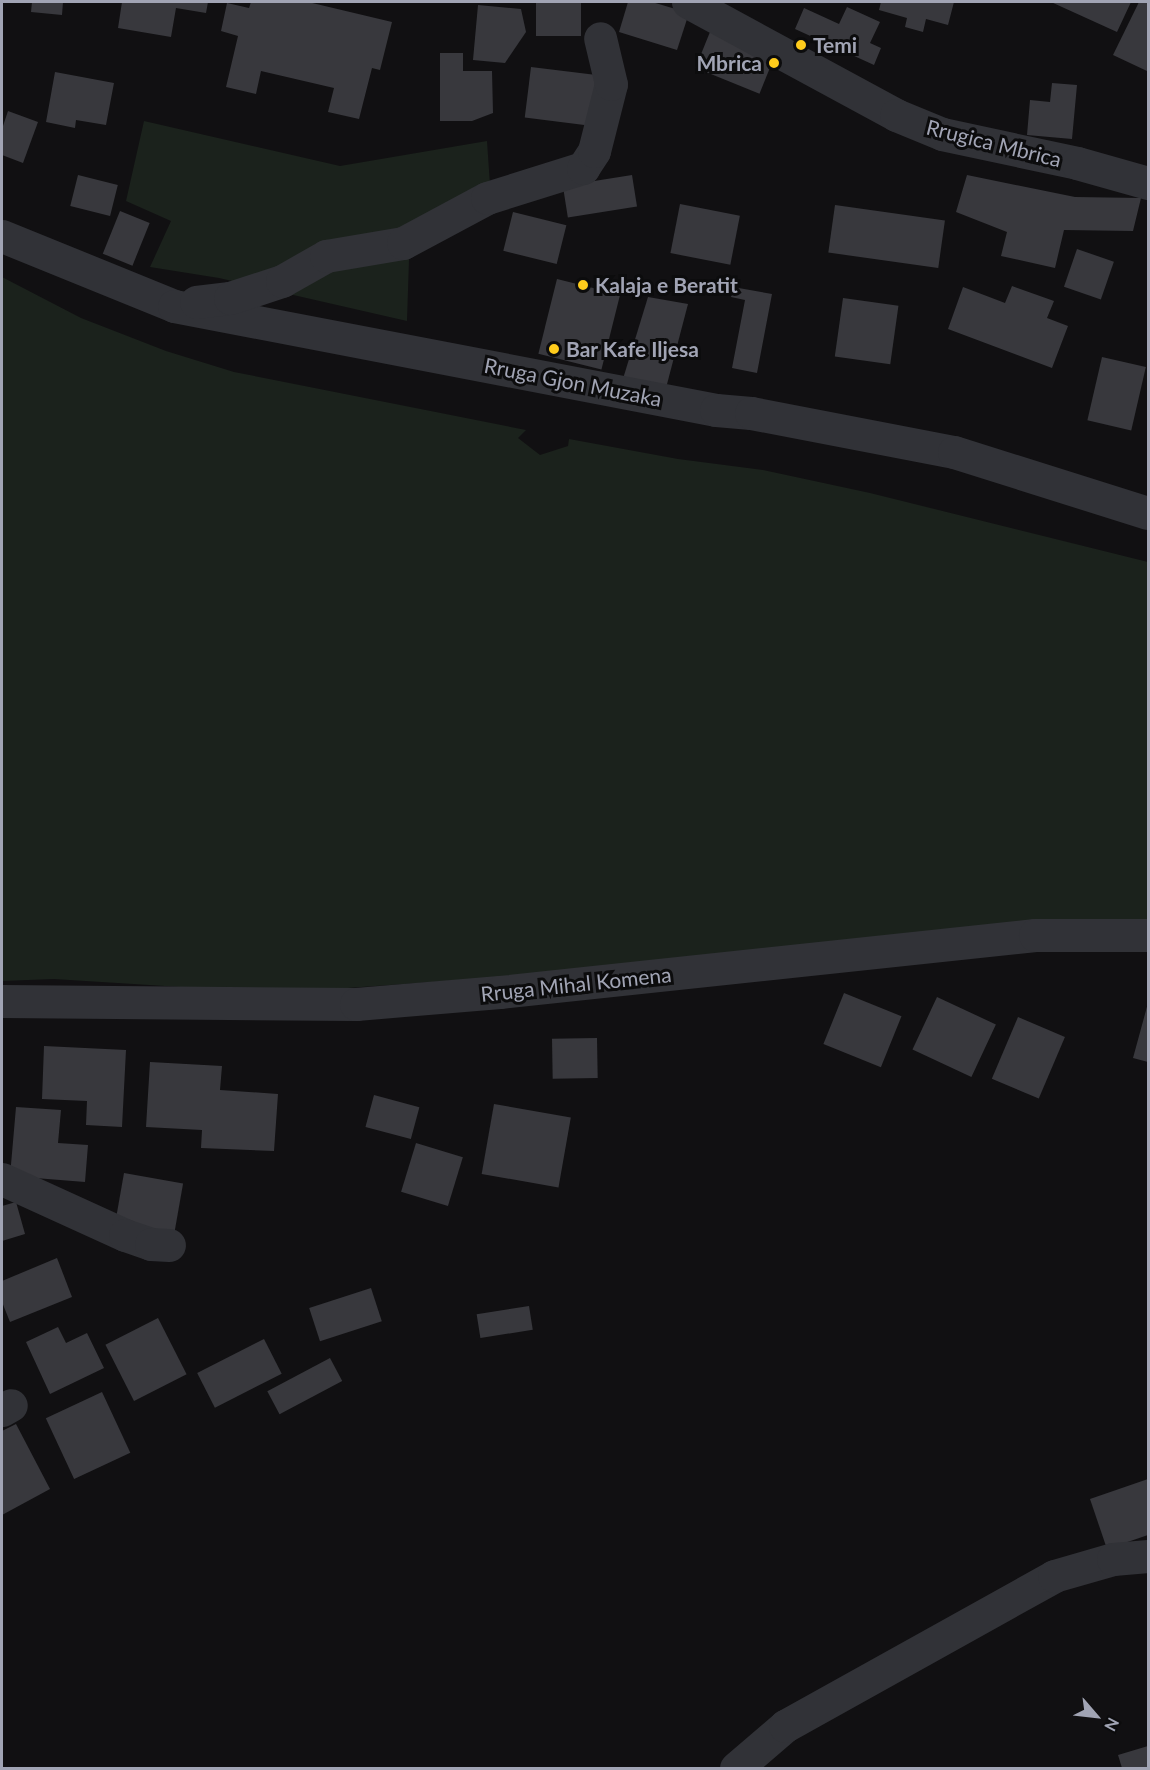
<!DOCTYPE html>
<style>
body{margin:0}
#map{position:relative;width:1150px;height:1770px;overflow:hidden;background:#111012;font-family:Lato,sans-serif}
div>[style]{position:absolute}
.green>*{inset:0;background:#1b221c}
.building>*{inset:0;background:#38383d;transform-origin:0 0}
.minor>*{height:33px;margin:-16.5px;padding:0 16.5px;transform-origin:16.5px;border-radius:16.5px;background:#313237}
.dots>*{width:16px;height:16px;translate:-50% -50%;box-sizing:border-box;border:3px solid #0c0c0d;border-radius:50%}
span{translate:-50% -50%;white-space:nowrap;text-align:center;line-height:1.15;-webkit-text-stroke:6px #0c0c0d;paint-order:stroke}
.poi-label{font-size:21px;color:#a1a4b4;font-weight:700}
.left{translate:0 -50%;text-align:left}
.right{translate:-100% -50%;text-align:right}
.street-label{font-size:21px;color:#a1a4b4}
.frame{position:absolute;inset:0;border:3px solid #a1a4b4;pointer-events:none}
.north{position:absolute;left:1066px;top:1686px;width:60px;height:60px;-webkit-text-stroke:4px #0c0c0d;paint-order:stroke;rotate:118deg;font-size:16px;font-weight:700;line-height:24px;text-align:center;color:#a1a4b4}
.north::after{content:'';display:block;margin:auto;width:21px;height:27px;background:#a1a4b4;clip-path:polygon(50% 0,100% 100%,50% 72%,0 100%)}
</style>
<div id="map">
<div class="green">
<div style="clip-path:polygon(144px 121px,340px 166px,487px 141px,490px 185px,410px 230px,407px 321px,219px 278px,150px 267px,171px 221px,126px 201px)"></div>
<div style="clip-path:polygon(2px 277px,81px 318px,166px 351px,234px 372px,526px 430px,518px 438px,540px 455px,568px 446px,569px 439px,678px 459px,763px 470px,870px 493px,1148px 562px,1148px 931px,277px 993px,54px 979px,2px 981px)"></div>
</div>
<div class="building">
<div style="clip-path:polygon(32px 2px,63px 2px,62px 15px,31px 12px)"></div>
<div style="clip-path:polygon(122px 2px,208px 2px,206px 13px,176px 8px,171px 37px,118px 28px)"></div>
<div style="clip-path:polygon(251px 2px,308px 2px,392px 22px,380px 70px,372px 68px,359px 119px,328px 112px,334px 88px,261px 71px,256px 94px,226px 87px,238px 36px,221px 31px,227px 3px,249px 8px)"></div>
<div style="left:536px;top:2px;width:45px;height:34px"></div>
<div style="clip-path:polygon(628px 2px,652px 2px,689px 13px,677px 50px,619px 32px)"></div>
<div style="clip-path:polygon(881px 2px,954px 2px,948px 25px,926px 19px,923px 32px,905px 27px,907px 18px,879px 10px)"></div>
<div style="clip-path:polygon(1051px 2px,1131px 2px,1117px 32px)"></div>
<div style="clip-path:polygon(1139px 2px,1148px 2px,1147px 71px,1113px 55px)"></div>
<div style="clip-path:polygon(478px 5px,521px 9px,526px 32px,505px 63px,473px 60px)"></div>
<div style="clip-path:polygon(847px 7px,880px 22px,870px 43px,881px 48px,874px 65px,795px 29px,804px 8px,839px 24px)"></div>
<div style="left:712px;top:27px;width:69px;height:44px;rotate:22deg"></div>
<div style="clip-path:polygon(440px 53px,463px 53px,463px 71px,492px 71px,493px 113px,472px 121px,440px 121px)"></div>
<div style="left:531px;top:67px;width:70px;height:51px;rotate:7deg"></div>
<div style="clip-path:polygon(55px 72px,114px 83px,106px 125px,76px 120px,75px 128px,46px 122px)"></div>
<div style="clip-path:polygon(1052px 83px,1077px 85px,1072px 139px,1027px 135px,1030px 100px,1050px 102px)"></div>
<div style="clip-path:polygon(8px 111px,38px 122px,23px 163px,2px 155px,2px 129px)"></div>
<div style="left:78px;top:175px;width:41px;height:32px;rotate:14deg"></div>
<div style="left:632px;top:175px;width:32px;height:70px;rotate:81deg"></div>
<div style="clip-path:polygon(967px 175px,1075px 197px,1141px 198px,1133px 231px,1064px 230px,1055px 268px,1001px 256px,1007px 232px,956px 212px)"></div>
<div style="left:680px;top:204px;width:61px;height:50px;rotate:11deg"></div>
<div style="left:835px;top:205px;width:111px;height:48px;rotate:8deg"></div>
<div style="left:120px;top:211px;width:32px;height:46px;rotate:22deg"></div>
<div style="left:513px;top:212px;width:55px;height:40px;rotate:14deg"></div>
<div style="left:1077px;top:249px;width:39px;height:40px;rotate:19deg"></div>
<div style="left:557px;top:279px;width:65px;height:77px;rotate:14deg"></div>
<div style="clip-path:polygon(1012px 286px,1054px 301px,1047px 318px,1068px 326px,1052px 368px,948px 329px,963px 287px,1005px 303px)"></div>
<div style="clip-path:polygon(733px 287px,772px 294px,757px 373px,732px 368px,745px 300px,731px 297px)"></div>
<div style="clip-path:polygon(648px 297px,688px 304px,666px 388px,622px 382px)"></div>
<div style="left:843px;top:298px;width:56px;height:59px;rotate:8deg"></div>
<div style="left:1102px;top:357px;width:45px;height:65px;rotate:13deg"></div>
<div style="left:844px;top:993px;width:62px;height:55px;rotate:22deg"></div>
<div style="left:937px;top:997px;width:65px;height:58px;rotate:25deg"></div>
<div style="clip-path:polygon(1148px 1003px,1148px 1062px,1133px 1058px)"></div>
<div style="left:1018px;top:1017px;width:51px;height:67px;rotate:23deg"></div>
<div style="left:597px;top:1038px;width:40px;height:45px;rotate:89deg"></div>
<div style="clip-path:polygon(44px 1046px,126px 1050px,122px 1127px,86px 1125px,87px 1101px,42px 1099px)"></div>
<div style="clip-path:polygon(150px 1062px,222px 1066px,220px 1090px,278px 1094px,274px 1151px,201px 1148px,202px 1130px,146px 1127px)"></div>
<div style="left:374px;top:1095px;width:47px;height:33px;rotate:15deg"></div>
<div style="left:494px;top:1104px;width:78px;height:71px;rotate:10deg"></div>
<div style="clip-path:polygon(16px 1107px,61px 1110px,58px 1143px,88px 1145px,85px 1182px,10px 1176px)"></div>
<div style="left:416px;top:1143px;width:49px;height:51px;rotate:17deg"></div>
<div style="left:124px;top:1173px;width:60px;height:51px;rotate:10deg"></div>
<div style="clip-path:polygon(16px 1202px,25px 1234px,2px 1241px,2px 1206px)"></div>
<div style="clip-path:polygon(57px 1258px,72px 1297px,10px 1322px,2px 1302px,2px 1281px)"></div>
<div style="left:371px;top:1288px;width:35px;height:65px;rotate:72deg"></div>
<div style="left:529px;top:1306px;width:24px;height:53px;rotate:81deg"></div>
<div style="left:158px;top:1318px;width:63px;height:59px;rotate:63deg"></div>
<div style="clip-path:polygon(58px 1327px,66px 1343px,87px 1333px,104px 1368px,50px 1394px,26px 1342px)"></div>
<div style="left:264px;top:1339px;width:39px;height:75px;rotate:63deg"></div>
<div style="left:330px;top:1358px;width:26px;height:71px;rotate:62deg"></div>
<div style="left:102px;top:1392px;width:67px;height:62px;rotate:65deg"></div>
<div style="clip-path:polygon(16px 1424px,50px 1489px,2px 1515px,2px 1431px)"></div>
<div style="clip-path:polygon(1148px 1479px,1148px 1535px,1107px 1549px,1090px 1499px)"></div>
<div style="clip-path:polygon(1148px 1746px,1148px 1768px,1122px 1768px,1118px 1755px)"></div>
</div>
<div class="minor">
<div style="left:688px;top:2px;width:237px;rotate:28.5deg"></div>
<div style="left:896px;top:115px;width:50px;rotate:22.4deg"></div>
<div style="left:942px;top:134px;width:138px;rotate:12.1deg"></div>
<div style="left:1077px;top:163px;width:74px;rotate:15.7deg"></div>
<div style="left:2px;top:236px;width:186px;rotate:22.1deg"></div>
<div style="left:174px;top:306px;width:552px;rotate:10.86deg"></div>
<div style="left:716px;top:410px;width:35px;rotate:5deg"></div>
<div style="left:751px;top:413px;width:207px;rotate:10.9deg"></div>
<div style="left:954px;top:452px;width:203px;rotate:17.5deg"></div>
<div style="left:196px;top:302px;width:34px;rotate:-7deg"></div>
<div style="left:230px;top:298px;width:55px;rotate:-18.1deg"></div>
<div style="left:282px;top:281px;width:51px;rotate:-29.6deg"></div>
<div style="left:326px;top:256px;width:78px;rotate:-9.6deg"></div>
<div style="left:403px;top:243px;width:95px;rotate:-28.2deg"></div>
<div style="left:487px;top:198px;width:101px;rotate:-17.4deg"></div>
<div style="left:583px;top:168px;width:20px;rotate:-57deg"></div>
<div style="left:594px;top:151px;width:69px;rotate:-75.8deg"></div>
<div style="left:611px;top:84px;width:47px;rotate:-103.4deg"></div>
<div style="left:2px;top:1001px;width:354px;rotate:0.5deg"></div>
<div style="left:356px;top:1004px;width:144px;rotate:-4.8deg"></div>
<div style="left:500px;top:992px;width:538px;rotate:-6.08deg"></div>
<div style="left:1035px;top:935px;width:113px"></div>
<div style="left:2px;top:1179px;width:135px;rotate:24.5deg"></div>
<div style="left:125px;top:1235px;width:28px;rotate:19deg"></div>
<div style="left:151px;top:1244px;width:18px;rotate:3deg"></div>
<div style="left:2px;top:1410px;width:10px;rotate:-29deg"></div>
<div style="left:736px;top:1768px;width:65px;rotate:-40.6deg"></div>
<div style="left:785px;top:1726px;width:308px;rotate:-29.1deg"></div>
<div style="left:1054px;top:1576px;width:61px;rotate:-16.1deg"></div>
<div style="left:1113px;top:1559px;width:35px;rotate:-5deg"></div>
</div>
<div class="dots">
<div style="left:801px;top:45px;background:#ffcc1c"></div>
<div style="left:774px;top:63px;background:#ffcc1c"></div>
<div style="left:583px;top:285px;background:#ffcc1c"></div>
<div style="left:554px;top:349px;background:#ffcc1c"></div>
</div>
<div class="poi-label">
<span class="left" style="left:813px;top:45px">Temi</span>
<span class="right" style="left:762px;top:63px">Mbrica</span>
<span class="left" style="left:595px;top:285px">Kalaja e Beratit</span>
<span class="left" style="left:566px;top:349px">Bar Kafe Iljesa</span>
</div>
<div class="street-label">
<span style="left:994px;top:143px;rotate:14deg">Rrugica Mbrica</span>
<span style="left:573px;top:382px;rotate:11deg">Rruga Gjon Muzaka</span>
<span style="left:576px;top:984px;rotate:-6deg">Rruga Mihal Komena</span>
</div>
<div class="frame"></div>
<div class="north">N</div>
</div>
